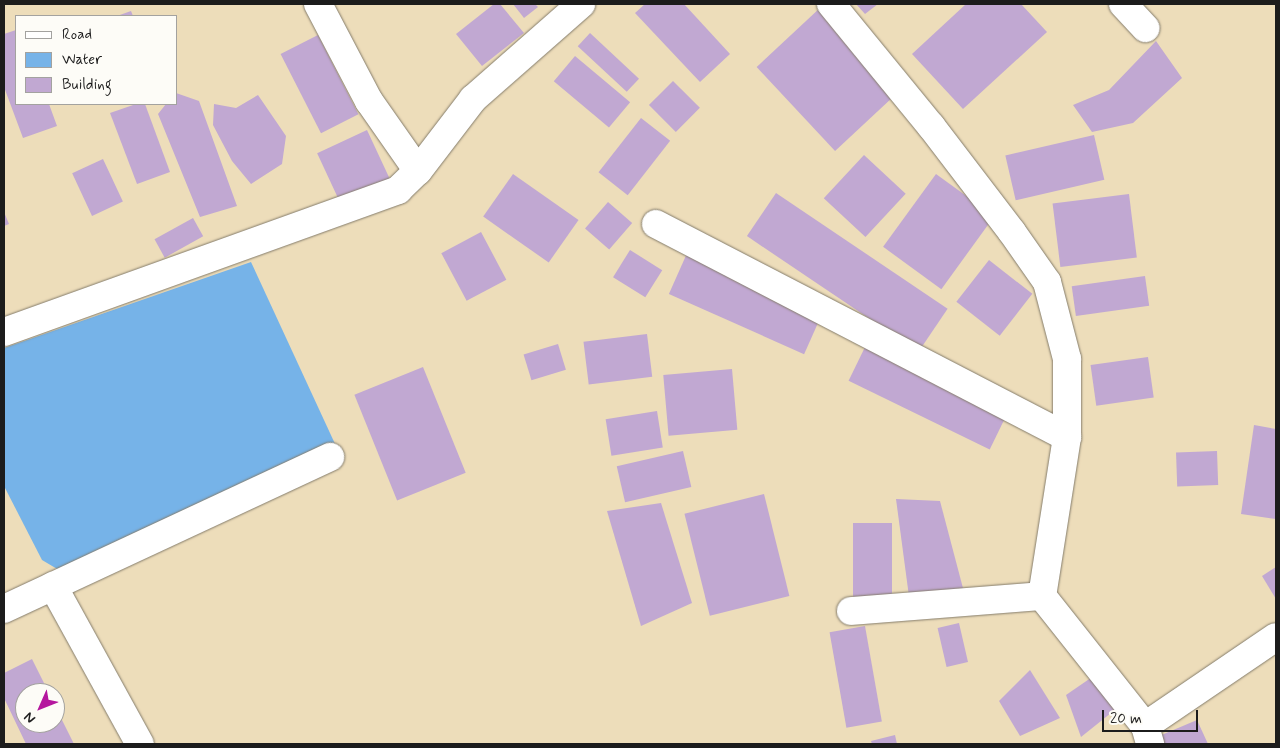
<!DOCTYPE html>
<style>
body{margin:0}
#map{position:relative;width:1280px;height:748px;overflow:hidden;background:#edddba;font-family:Mynerve,sans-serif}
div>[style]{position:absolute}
.water>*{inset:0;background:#76b3e8}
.building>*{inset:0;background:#c1a8d2;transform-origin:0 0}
.roads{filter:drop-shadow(0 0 1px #847c6b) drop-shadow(0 0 1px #847c6b)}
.minor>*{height:28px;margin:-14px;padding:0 14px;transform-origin:14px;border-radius:14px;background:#fff}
span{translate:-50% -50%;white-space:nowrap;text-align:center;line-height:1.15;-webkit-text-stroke:4px #fdfcf7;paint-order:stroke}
.frame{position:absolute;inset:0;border:5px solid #1c1c1c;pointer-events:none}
.legend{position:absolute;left:15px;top:15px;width:162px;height:90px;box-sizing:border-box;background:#fdfcf7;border:1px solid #a3a29f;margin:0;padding:6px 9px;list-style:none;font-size:15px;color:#1c1c1c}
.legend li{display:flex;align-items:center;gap:10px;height:25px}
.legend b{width:25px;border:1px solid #a3a29f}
.north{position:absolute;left:15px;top:683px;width:50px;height:50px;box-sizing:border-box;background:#fdfcf7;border:1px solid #a3a29f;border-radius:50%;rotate:226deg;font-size:14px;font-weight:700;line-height:20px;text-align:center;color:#1c1c1c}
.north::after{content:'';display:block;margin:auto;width:18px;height:22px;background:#b5179e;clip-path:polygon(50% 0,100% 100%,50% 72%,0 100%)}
.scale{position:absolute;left:1102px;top:710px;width:96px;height:22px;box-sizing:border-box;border:2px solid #1c1c1c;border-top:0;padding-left:6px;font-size:15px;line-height:18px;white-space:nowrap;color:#1c1c1c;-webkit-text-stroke:4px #fdfcf7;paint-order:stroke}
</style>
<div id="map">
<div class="water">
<div style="clip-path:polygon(251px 262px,336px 446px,64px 573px,42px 560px,4px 486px,4px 348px)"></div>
</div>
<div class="building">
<div style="clip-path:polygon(494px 4px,500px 4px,524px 33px,482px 66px,456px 34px)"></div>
<div style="clip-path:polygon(513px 4px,535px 4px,538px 7px,524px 18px)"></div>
<div style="clip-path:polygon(645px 4px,684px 4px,730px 54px,700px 82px,635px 13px)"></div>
<div style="clip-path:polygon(856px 4px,878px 4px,865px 14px)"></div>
<div style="clip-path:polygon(966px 4px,1021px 4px,1047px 32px,963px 109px,912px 54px)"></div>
<div style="left:821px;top:7px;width:115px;height:88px;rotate:47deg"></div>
<div style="clip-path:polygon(131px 11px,133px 16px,117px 16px)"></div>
<div style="clip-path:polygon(16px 30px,16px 104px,49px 104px,57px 126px,23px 138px,4px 87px,4px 34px)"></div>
<div style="left:590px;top:33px;width:67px;height:18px;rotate:43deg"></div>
<div style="left:318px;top:35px;width:89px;height:42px;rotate:63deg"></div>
<div style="clip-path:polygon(1156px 41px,1182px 78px,1133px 123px,1092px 132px,1073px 105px,1109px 90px)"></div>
<div style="left:575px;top:56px;width:72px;height:33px;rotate:40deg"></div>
<div style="left:673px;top:81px;width:38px;height:34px;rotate:45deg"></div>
<div style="clip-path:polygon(176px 93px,199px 101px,237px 206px,200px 217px,158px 114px,166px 104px,176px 104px)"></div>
<div style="clip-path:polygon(258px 95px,286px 136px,282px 164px,251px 184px,232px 161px,213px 125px,214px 104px,236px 108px)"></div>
<div style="clip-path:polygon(136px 104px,145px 104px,170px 172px,137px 184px,110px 113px)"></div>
<div style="left:641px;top:118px;width:37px;height:69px;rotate:38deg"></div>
<div style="left:367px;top:130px;width:54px;height:55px;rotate:65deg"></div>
<div style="left:1094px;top:135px;width:46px;height:91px;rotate:77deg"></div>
<div style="left:864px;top:155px;width:57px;height:59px;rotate:43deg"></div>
<div style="left:103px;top:159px;width:47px;height:34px;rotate:65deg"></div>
<div style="left:513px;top:174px;width:80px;height:52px;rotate:35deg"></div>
<div style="left:936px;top:174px;width:72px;height:90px;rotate:36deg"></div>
<div style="left:776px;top:193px;width:207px;height:52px;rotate:34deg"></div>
<div style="left:1129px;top:194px;width:64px;height:77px;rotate:83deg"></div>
<div style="left:608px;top:202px;width:32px;height:35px;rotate:41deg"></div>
<div style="clip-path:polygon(4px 212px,9px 224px,4px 226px)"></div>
<div style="left:193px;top:218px;width:21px;height:44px;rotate:61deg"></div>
<div style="left:481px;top:232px;width:54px;height:45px;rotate:62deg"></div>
<div style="left:630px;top:250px;width:38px;height:32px;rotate:32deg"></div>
<div style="left:688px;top:251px;width:148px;height:47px;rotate:24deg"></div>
<div style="left:989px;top:260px;width:55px;height:53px;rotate:38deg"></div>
<div style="left:1145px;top:276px;width:30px;height:74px;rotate:82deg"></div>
<div style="left:647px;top:334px;width:43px;height:64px;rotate:83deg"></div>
<div style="left:867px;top:343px;width:157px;height:42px;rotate:26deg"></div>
<div style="left:558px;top:344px;width:27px;height:36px;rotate:73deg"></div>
<div style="left:1148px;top:357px;width:41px;height:58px;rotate:82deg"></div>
<div style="left:423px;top:367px;width:114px;height:74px;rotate:68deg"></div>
<div style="left:732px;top:369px;width:61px;height:69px;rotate:85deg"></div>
<div style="left:657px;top:411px;width:37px;height:52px;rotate:81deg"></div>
<div style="clip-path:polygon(1254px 425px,1276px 429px,1276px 519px,1241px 514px)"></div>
<div style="left:683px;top:451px;width:37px;height:68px;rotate:77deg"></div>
<div style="left:1217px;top:451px;width:34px;height:41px;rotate:88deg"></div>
<div style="left:764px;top:494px;width:105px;height:82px;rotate:76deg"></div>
<div style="clip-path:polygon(896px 499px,940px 501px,964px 592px,910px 604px)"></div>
<div style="clip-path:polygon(661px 503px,692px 603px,641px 626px,607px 511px)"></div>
<div style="left:853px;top:523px;width:39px;height:74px"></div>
<div style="clip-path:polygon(1276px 567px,1276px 599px,1262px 576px)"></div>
<div style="left:959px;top:623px;width:40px;height:22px;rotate:77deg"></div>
<div style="left:865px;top:626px;width:97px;height:36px;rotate:80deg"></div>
<div style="clip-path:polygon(32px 659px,49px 693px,25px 693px,25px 723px,55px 723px,55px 706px,74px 744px,26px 744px,4px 698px,4px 673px)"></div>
<div style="clip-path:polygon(1030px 670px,1060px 718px,1020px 736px,999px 701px)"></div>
<div style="clip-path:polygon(1098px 673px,1121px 705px,1081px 737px,1066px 695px)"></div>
<div style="clip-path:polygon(1197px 720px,1208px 744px,1154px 744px,1152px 739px)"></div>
<div style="clip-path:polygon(895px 735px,897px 744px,872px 744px,871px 741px)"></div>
</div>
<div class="roads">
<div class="minor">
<div style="left:318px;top:4px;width:110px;rotate:62.3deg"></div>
<div style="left:369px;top:101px;width:85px;rotate:55deg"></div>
<div style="left:831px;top:4px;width:158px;rotate:50.7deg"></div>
<div style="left:931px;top:126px;width:133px;rotate:52.6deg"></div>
<div style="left:1012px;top:232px;width:61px;rotate:55deg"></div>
<div style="left:1047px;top:282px;width:80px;rotate:75.4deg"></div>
<div style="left:1067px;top:359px;width:78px;rotate:90deg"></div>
<div style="left:1067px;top:437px;width:161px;rotate:98.9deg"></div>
<div style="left:1123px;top:4px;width:33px;rotate:47deg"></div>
<div style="left:656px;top:224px;width:463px;rotate:27.4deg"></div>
<div style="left:4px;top:332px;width:419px;rotate:-19.8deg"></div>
<div style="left:398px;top:190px;width:28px;rotate:-44deg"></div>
<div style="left:418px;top:171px;width:91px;rotate:-52.6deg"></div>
<div style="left:473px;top:99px;width:144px;rotate:-41.3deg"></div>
<div style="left:53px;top:586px;width:180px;rotate:61.2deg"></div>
<div style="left:4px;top:609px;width:360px;rotate:-25deg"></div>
<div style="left:851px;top:611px;width:192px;rotate:-4.5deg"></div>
<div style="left:1042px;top:596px;width:166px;rotate:51.6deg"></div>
<div style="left:1145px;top:726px;width:19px;rotate:74deg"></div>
<div style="left:1145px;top:726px;width:158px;rotate:-34.2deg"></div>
</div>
</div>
<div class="frame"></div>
<ul class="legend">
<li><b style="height:6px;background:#fff"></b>Road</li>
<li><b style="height:14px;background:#76b3e8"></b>Water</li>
<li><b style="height:14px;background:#c1a8d2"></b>Building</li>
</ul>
<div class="north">N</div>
<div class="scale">20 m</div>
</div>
